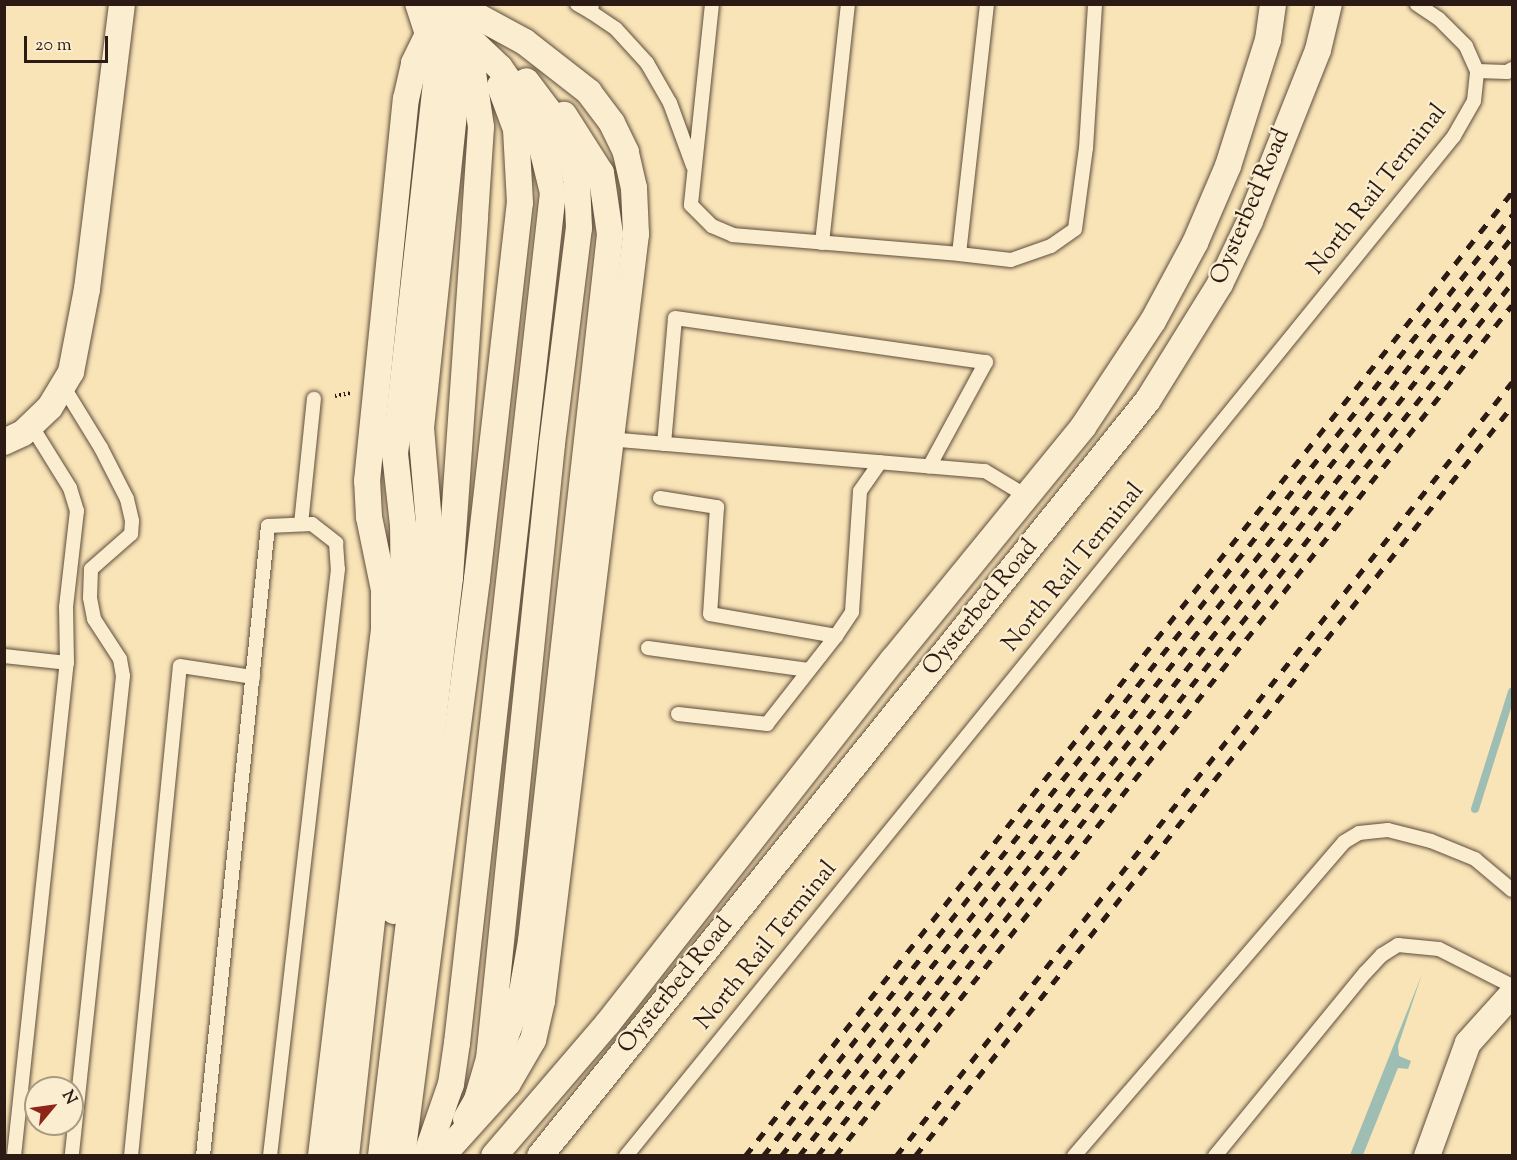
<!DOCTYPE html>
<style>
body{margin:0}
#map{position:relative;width:1517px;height:1160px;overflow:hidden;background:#f9e4b7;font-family:"Sorts Mill Goudy",serif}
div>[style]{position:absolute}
.water>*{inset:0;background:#9ebeb4}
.stream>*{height:8px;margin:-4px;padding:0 4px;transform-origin:4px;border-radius:4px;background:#9ebeb4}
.path>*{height:4px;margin-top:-2px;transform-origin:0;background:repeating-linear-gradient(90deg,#2c1b14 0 1.5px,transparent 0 4.5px)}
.roads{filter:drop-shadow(0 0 2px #5f4d3d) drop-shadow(0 0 2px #5f4d3d)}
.lane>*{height:14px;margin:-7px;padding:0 7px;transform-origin:7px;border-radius:7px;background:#fbedd0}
.street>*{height:26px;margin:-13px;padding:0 13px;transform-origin:13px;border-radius:13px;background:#fbedd0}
.rail>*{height:4.5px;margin-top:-2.25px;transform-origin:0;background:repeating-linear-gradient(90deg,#2c1b14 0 10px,transparent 0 20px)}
span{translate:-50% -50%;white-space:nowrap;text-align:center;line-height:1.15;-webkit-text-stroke:4.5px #fbedd0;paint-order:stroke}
.street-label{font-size:24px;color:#2c1b14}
.frame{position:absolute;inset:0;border:6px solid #2c1b14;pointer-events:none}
.north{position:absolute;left:24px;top:1076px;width:60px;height:60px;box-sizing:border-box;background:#fbedd0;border:2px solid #a89985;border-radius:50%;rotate:61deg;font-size:16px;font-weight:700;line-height:24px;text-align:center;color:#2c1b14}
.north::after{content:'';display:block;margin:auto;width:21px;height:27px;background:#8f2418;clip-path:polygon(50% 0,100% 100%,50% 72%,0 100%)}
.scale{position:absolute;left:24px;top:36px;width:84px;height:27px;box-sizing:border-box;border:3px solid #2c1b14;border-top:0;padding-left:8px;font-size:18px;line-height:21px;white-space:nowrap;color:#2c1b14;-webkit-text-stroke:4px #fbedd0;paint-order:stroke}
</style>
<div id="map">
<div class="water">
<div style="clip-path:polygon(1422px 974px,1398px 1046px,1399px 1056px,1411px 1061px,1408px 1069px,1398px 1068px,1363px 1155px,1350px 1155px)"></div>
</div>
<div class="stream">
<div style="left:1475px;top:809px;width:123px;rotate:-72.5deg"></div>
</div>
<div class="path">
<div style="left:335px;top:396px;width:16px;rotate:-11deg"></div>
</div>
<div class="roads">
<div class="lane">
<div style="left:577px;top:4px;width:16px;rotate:30deg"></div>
<div style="left:592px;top:4px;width:8px;rotate:97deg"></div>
<div style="left:591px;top:12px;width:30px;rotate:34deg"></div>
<div style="left:616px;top:29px;width:46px;rotate:47.6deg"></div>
<div style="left:647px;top:63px;width:46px;rotate:60.1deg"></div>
<div style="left:670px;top:103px;width:67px;rotate:69.9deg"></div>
<div style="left:712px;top:4px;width:202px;rotate:96deg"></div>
<div style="left:691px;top:205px;width:30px;rotate:45deg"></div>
<div style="left:712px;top:226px;width:23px;rotate:23deg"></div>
<div style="left:733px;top:235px;width:227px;rotate:4.8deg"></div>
<div style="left:959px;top:254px;width:252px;rotate:-83.6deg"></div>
<div style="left:1477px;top:71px;width:30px;rotate:2deg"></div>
<div style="left:1507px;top:72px;width:6px;rotate:-31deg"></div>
<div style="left:822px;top:243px;width:240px;rotate:-83.8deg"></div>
<div style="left:959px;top:254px;width:52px;rotate:6.6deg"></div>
<div style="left:1011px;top:260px;width:42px;rotate:-19.3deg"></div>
<div style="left:1051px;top:246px;width:29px;rotate:-35deg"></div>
<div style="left:1075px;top:229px;width:82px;rotate:-82.3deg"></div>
<div style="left:1086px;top:148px;width:144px;rotate:-86.4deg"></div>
<div style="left:63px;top:386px;width:73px;rotate:58.5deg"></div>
<div style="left:101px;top:448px;width:57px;rotate:63deg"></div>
<div style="left:127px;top:499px;width:23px;rotate:77deg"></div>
<div style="left:132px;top:521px;width:13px;rotate:94deg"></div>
<div style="left:131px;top:534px;width:53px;rotate:138.8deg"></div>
<div style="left:91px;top:569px;width:29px;rotate:92deg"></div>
<div style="left:90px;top:598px;width:21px;rotate:79deg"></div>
<div style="left:94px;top:619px;width:48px;rotate:57deg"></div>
<div style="left:120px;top:659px;width:17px;rotate:80deg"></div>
<div style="left:123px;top:676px;width:483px;rotate:96.1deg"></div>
<div style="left:609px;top:439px;width:377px;rotate:4.9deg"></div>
<div style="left:985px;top:471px;width:50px;rotate:31.2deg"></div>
<div style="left:664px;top:444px;width:126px;rotate:-85deg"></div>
<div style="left:675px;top:318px;width:314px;rotate:8.1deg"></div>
<div style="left:986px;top:362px;width:119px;rotate:118.5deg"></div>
<div style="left:660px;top:498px;width:58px;rotate:9deg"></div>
<div style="left:717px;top:507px;width:107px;rotate:93.7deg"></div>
<div style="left:710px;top:614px;width:128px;rotate:9.9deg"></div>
<div style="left:836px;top:636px;width:29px;rotate:-56deg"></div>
<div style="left:852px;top:612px;width:121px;rotate:-86.2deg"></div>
<div style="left:860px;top:491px;width:35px;rotate:-55deg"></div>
<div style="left:301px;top:524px;width:126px;rotate:-84.1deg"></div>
<div style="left:648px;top:648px;width:162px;rotate:7.8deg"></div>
<div style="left:4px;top:656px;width:63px;rotate:6.3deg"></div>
<div style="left:678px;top:714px;width:90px;rotate:6.4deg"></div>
<div style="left:767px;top:724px;width:112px;rotate:-51.9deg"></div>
<div style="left:14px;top:1156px;width:496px;rotate:-83.9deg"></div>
<div style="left:67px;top:663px;width:56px;rotate:-91deg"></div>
<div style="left:66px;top:607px;width:97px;rotate:-83.5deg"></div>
<div style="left:77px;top:511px;width:24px;rotate:-107deg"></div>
<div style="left:70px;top:488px;width:74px;rotate:-121.8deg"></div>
<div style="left:131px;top:1156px;width:492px;rotate:-84.3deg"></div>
<div style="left:180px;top:666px;width:74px;rotate:8.6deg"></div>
<div style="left:203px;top:1156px;width:633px;rotate:-84.11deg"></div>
<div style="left:268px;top:526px;width:44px;rotate:-2.6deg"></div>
<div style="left:312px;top:524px;width:31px;rotate:38deg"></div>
<div style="left:336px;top:543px;width:26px;rotate:86deg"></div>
<div style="left:338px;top:569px;width:591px;rotate:96.61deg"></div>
<div style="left:626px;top:1156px;width:1314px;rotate:-50.93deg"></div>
<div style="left:1454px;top:136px;width:40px;rotate:-60.3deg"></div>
<div style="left:1474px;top:101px;width:30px;rotate:-84deg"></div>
<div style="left:1477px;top:71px;width:27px;rotate:-114deg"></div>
<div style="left:1466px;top:46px;width:38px;rotate:-135deg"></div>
<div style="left:1439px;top:19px;width:27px;rotate:-146deg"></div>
<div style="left:1074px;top:1156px;width:414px;rotate:-49.3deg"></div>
<div style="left:1344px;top:842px;width:17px;rotate:-31deg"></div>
<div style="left:1359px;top:833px;width:29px;rotate:-6deg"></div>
<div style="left:1388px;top:830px;width:44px;rotate:14.3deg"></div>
<div style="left:1431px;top:841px;width:48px;rotate:22.2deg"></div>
<div style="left:1475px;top:859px;width:48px;rotate:40deg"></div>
<div style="left:1215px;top:1156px;width:237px;rotate:-50.7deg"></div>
<div style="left:1365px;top:973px;width:25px;rotate:-47deg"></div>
<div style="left:1382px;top:955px;width:19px;rotate:-32deg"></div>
<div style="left:1398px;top:945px;width:41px;rotate:5.6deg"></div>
<div style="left:1439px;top:949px;width:82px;rotate:26.9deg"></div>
</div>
<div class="street">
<div style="left:4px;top:442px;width:21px;rotate:-25deg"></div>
<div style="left:23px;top:433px;width:37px;rotate:-44deg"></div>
<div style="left:50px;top:407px;width:41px;rotate:-59deg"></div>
<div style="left:71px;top:372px;width:85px;rotate:-79.1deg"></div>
<div style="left:87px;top:289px;width:287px;rotate:-83deg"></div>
<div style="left:394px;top:911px;width:310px;rotate:-83.5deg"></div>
<div style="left:429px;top:603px;width:80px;rotate:-90deg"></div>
<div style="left:429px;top:523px;width:95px;rotate:-94.8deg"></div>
<div style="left:421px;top:428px;width:361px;rotate:-84deg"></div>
<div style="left:459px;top:69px;width:14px;rotate:-102deg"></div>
<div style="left:496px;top:1062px;width:75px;rotate:-69.6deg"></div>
<div style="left:522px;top:992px;width:52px;rotate:-80deg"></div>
<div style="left:531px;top:941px;width:711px;rotate:-83.62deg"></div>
<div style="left:610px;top:234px;width:62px;rotate:-98.4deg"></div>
<div style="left:601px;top:173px;width:69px;rotate:-122.5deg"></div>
<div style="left:466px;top:1119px;width:22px;rotate:-60deg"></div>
<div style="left:477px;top:1100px;width:43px;rotate:-73.7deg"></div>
<div style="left:489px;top:1059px;width:618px;rotate:-84.15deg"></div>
<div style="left:552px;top:444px;width:218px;rotate:-82.9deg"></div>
<div style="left:579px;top:228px;width:46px;rotate:-92.5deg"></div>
<div style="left:577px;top:182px;width:40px;rotate:-106deg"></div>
<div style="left:566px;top:144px;width:38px;rotate:-118deg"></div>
<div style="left:548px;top:110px;width:36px;rotate:-127deg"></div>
<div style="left:321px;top:1156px;width:531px;rotate:-83.18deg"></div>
<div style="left:384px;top:629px;width:39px;rotate:-90deg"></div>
<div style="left:384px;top:590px;width:75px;rotate:-101.6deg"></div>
<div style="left:369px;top:517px;width:36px;rotate:-93deg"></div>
<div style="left:367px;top:481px;width:384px;rotate:-84.2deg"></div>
<div style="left:406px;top:99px;width:37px;rotate:-77deg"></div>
<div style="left:414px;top:63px;width:32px;rotate:-64deg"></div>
<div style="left:428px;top:34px;width:32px;rotate:-108deg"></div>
<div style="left:346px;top:1156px;width:529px;rotate:-83.71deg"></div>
<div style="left:404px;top:630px;width:105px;rotate:-90.5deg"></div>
<div style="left:403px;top:525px;width:71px;rotate:-96.4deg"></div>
<div style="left:395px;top:454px;width:398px;rotate:-83.7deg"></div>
<div style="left:439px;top:58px;width:29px;rotate:-98deg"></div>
<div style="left:381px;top:1156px;width:583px;rotate:-83.2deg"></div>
<div style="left:450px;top:577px;width:361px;rotate:-86deg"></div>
<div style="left:475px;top:217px;width:90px;rotate:-86.2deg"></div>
<div style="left:481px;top:127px;width:55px;rotate:-98.4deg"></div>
<div style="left:473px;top:73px;width:48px;rotate:-116deg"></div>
<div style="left:402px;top:1156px;width:582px;rotate:-82.59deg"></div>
<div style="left:477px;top:579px;width:378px;rotate:-83.5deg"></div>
<div style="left:520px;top:203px;width:74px;rotate:-93.1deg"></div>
<div style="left:516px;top:129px;width:46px;rotate:-110.4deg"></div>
<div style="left:426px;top:1156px;width:76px;rotate:-70.9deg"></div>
<div style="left:451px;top:1084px;width:41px;rotate:-81.7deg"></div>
<div style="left:457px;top:1043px;width:855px;rotate:-83.56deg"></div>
<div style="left:553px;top:193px;width:67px;rotate:-103.8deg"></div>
<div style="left:537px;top:128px;width:29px;rotate:-117deg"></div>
<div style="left:524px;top:102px;width:42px;rotate:-125.2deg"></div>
<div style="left:500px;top:68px;width:93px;rotate:-136.3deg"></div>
<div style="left:442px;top:1156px;width:98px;rotate:-47.9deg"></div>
<div style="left:508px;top:1083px;width:50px;rotate:-59.8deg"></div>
<div style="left:533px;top:1040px;width:40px;rotate:-77deg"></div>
<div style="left:542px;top:1001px;width:773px;rotate:-83.01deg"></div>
<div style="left:636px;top:234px;width:46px;rotate:-92.5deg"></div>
<div style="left:634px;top:188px;width:37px;rotate:-103deg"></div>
<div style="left:626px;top:152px;width:32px;rotate:-116deg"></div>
<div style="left:612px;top:123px;width:39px;rotate:-127deg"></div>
<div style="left:589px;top:92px;width:81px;rotate:-142deg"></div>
<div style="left:525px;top:42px;width:80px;rotate:-151.5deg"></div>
<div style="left:494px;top:1156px;width:175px;rotate:-49.4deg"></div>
<div style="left:608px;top:1023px;width:462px;rotate:-51.9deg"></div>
<div style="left:893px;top:660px;width:301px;rotate:-50.8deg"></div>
<div style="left:1083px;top:427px;width:127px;rotate:-56.6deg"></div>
<div style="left:1153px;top:321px;width:89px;rotate:-61.7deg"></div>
<div style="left:1195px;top:243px;width:84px;rotate:-66.8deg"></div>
<div style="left:1228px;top:166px;width:132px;rotate:-72.4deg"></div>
<div style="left:1268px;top:40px;width:36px;rotate:-82deg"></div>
<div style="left:540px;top:1156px;width:970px;rotate:-51.19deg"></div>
<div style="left:1148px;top:400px;width:137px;rotate:-58.2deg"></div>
<div style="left:1220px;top:284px;width:70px;rotate:-64.5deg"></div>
<div style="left:1250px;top:221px;width:184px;rotate:-68.3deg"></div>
<div style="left:1318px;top:50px;width:47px;rotate:-76.6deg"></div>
<div style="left:1427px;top:1156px;width:120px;rotate:-70.1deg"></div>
<div style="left:1468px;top:1043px;width:66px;rotate:-48.1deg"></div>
</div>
</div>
<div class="rail">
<div style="left:745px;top:1156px;width:1232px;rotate:-51.49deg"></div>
<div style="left:763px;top:1156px;width:1203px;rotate:-51.48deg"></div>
<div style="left:781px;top:1156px;width:1174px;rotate:-51.5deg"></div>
<div style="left:799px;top:1156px;width:1145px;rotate:-51.49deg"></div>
<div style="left:817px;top:1156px;width:1116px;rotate:-51.48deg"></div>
<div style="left:835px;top:1156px;width:1087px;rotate:-51.5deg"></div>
<div style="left:896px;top:1156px;width:989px;rotate:-51.48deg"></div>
<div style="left:915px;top:1156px;width:959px;rotate:-51.48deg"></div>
</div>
<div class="street-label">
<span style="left:1378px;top:190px;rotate:-52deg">North Rail Terminal</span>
<span style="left:1251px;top:207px;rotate:-67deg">Oysterbed Road</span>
<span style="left:1074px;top:568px;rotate:-51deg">North Rail Terminal</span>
<span style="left:981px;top:608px;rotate:-51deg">Oysterbed Road</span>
<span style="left:767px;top:946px;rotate:-51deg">North Rail Terminal</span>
<span style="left:676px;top:986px;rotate:-51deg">Oysterbed Road</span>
</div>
<div class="frame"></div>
<div class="north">N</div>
<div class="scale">20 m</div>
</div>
